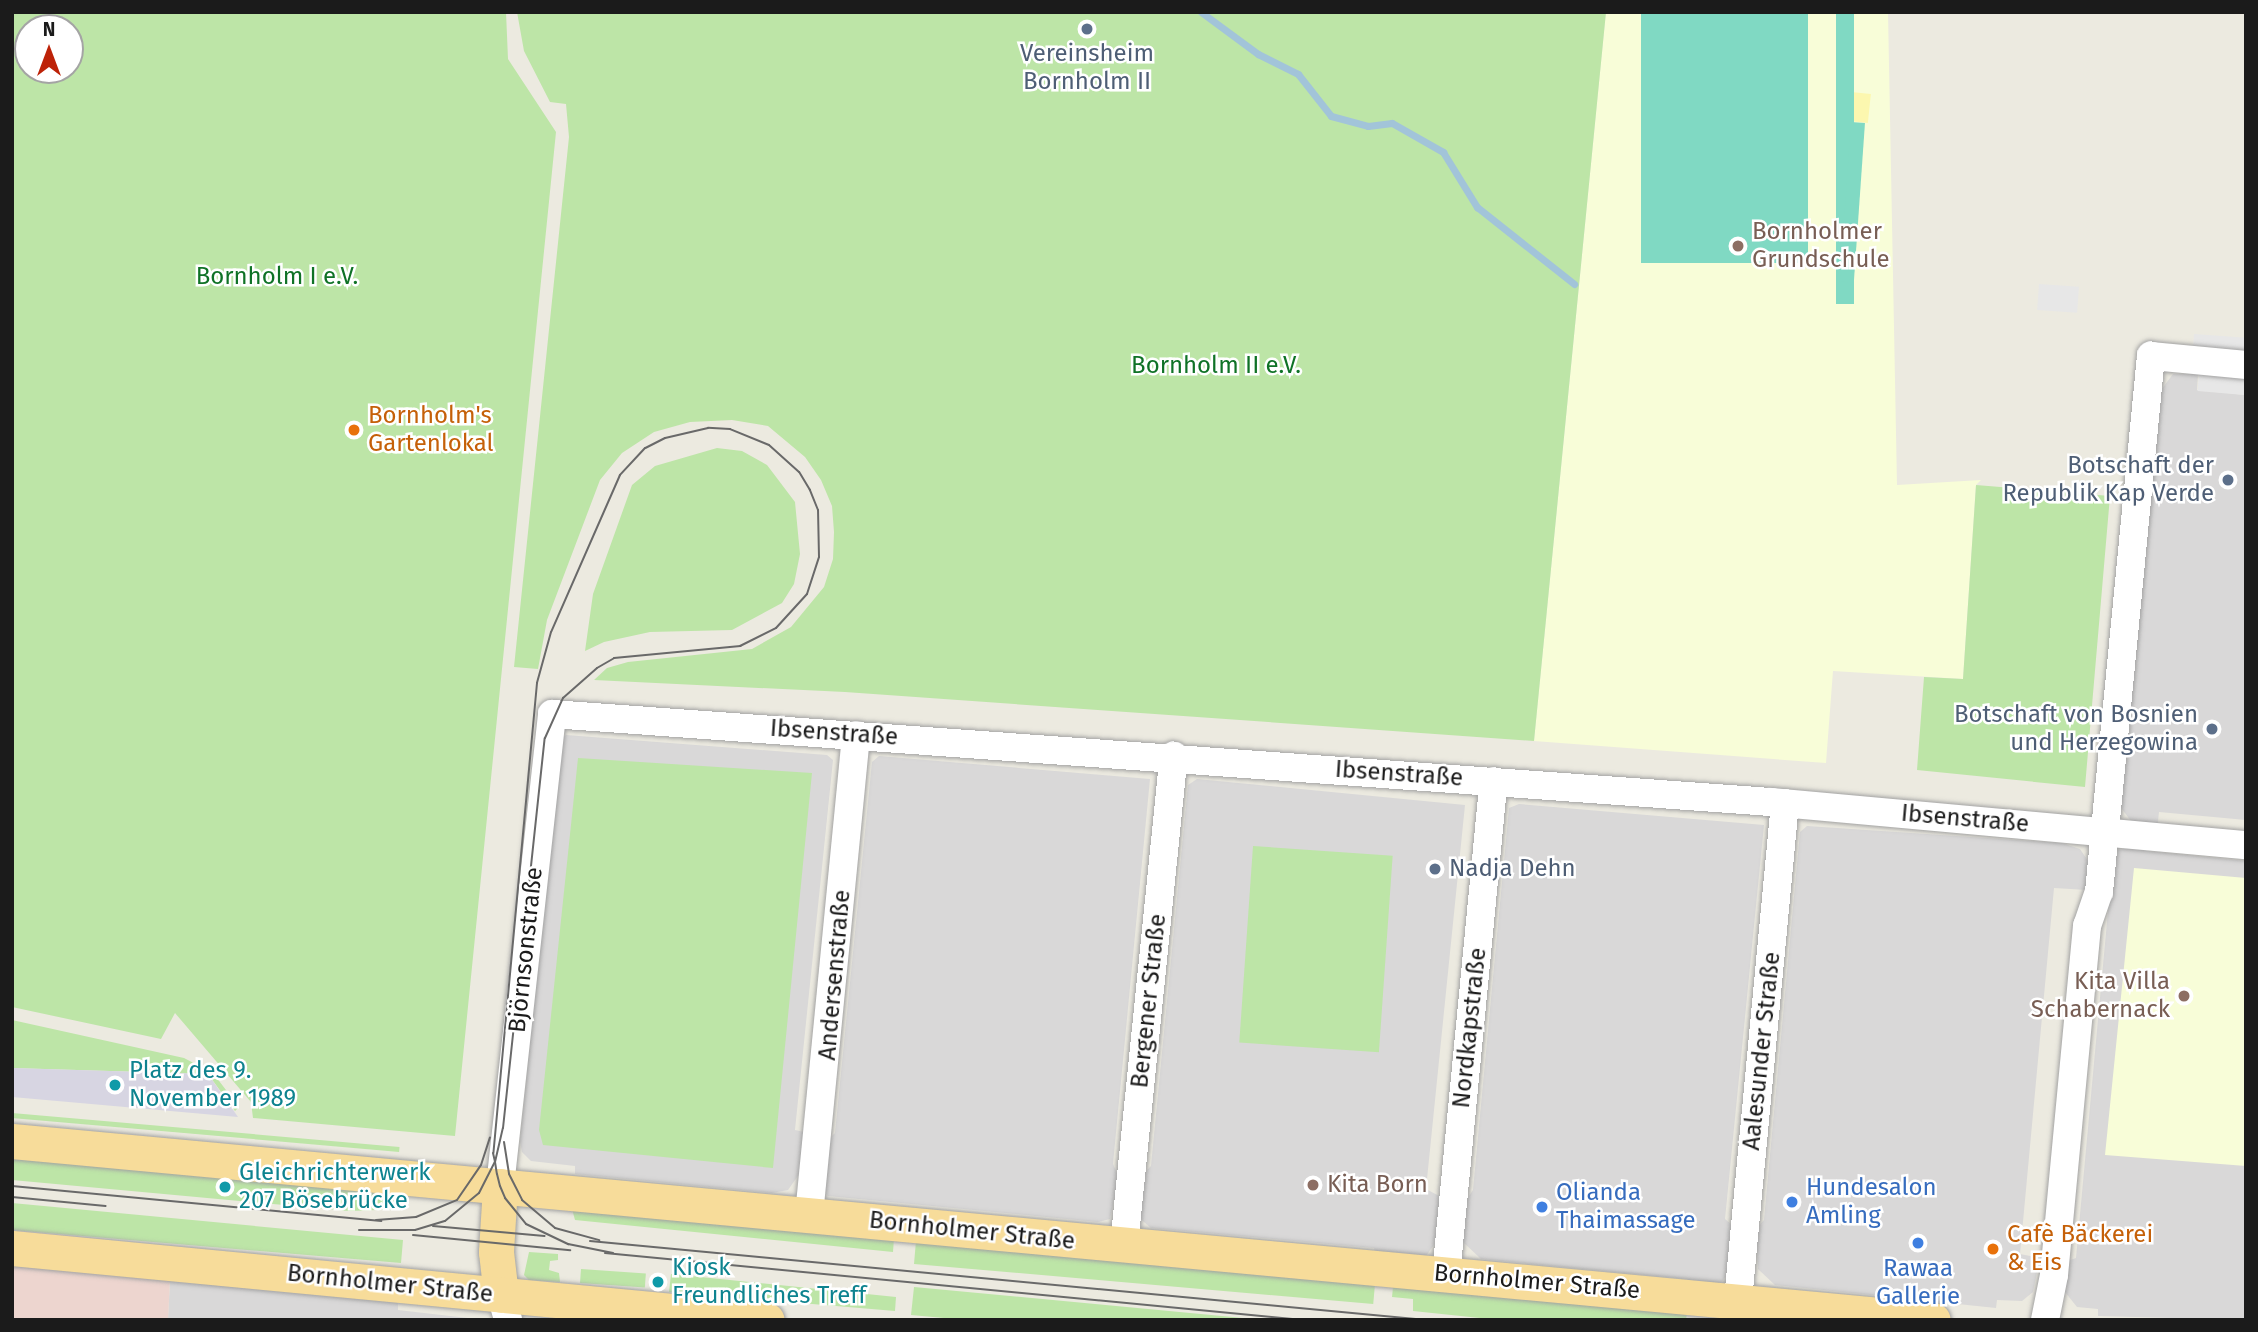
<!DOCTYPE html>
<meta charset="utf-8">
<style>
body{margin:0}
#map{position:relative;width:2258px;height:1332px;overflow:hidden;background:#eceae0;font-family:"Fira Sans",sans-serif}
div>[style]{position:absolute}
.residential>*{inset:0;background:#d9d8d8}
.commercial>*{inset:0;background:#edd5cf}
.education>*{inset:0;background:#f8fdd8}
.grass>*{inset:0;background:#bde5a7;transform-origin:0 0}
.sand>*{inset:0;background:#fcf7af;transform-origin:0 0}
.pitch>*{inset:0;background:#80d9c3;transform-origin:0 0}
.parking>*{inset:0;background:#e7e7e7;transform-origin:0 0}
.plaza>*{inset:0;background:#d7d5e2}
.stream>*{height:7px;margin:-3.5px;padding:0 3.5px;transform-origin:3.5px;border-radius:3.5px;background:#a2c4d9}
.roads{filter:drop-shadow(0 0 2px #a2a2a2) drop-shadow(0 0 2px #a2a2a2)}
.minor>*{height:28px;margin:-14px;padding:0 14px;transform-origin:14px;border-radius:14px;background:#fff}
.major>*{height:35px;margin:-17.5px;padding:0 17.5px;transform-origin:17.5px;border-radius:17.5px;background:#f7dc9a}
.tram>*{height:2px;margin:-1px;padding:0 1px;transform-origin:1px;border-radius:1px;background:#696969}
.dots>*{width:19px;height:19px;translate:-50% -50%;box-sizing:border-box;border:4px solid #fff;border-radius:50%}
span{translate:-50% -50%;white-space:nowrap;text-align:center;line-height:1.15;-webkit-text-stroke:5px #fff;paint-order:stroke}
.service-label{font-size:24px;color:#4e5e75}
.right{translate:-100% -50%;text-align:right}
.left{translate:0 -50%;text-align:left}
.education-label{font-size:24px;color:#785e54}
.park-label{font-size:24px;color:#0f7226}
.food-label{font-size:24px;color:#c56008}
.street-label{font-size:24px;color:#1b1b1b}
.culture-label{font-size:24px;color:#0d838f}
.shop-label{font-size:24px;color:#366cbe}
.frame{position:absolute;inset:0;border:14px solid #1b1b1b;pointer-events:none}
.north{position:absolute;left:14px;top:14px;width:70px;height:70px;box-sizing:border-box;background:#fff;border:2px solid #a4a4a4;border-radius:50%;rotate:0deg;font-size:19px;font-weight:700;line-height:28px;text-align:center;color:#1b1b1b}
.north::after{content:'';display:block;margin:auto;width:24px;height:32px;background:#bd2208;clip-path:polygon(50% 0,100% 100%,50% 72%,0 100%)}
</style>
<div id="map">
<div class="residential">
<div style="clip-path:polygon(2173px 374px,2198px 374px,2197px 390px,2246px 395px,2246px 820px,2159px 812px,2157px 830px,2134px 825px,2119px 805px,2161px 390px)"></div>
<div style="clip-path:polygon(566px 735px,827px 755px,833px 760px,795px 1130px,804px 1132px,800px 1173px,788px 1190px,772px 1193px,575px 1174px,575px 1166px,531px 1161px,522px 1152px,520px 1141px,560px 739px)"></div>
<div style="clip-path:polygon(879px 756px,1150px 779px,1113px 1164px,1119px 1177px,1110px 1219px,1098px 1222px,828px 1196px,824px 1192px,823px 1145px,835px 1133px,872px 762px)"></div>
<div style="clip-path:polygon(1197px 779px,1465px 805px,1426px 1189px,1441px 1197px,1438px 1239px,1426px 1256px,1376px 1257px,1374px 1248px,1151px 1228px,1137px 1216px,1139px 1178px,1151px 1166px,1188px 785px)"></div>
<div style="clip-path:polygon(1519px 804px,1764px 825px,1725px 1219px,1732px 1225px,1729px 1273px,1718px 1286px,1690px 1287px,1687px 1279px,1481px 1259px,1463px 1242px,1465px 1202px,1473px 1190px,1509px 808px)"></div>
<div style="clip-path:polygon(1807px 826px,2062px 843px,2080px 849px,2088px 861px,2087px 890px,2054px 888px,2020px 1254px,2040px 1258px,2033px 1292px,2022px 1301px,1997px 1300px,1996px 1308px,1775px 1285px,1758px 1269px,1756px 1229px,1764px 1220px,1800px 832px)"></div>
<div style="clip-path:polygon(2146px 844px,2146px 851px,2246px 861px,2246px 1320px,2098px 1316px,2098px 1309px,2077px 1307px,2065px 1292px,2067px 1261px,2076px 1258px,2112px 868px,2118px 850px)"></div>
<div style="clip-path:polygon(170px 1279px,398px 1301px,398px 1310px,485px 1320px,168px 1320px)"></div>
</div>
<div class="commercial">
<div style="clip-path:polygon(12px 1265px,170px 1279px,168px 1320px,12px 1320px)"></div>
</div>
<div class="education">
<div style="clip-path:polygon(1606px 12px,1888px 12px,1897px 485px,1981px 480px,1976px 485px,1963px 679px,1833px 671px,1826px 763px,1534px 741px)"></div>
<div style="clip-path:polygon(2134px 868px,2246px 878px,2246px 1166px,2105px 1155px)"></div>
</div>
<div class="grass">
<div style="clip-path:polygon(evenodd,12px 12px,506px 12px,508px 59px,556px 132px,455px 1136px,253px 1118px,251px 1102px,175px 1013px,161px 1039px,12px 1007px,12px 12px,28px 28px,70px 28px,70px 70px,28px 70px,28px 28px)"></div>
<div style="clip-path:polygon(517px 12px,1606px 12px,1534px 741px,845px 692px,594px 680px,607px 668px,628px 662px,752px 649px,791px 627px,824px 587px,833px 559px,834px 532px,832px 506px,821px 480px,805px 457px,768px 426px,732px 420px,690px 422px,654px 432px,622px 453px,600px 480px,547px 620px,538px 669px,514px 667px,569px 137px,566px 104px,550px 102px,524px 51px)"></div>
<div style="clip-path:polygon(717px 448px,742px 451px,767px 465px,795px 502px,800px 554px,794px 584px,782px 603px,732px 630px,650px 632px,604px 642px,585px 651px,593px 594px,632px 485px,655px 466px)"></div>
<div style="clip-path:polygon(1976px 485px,2110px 496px,2085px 787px,1917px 770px,1924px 677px,1963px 679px)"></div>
<div style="clip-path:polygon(578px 758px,812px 773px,773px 1168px,543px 1145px,539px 1130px)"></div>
<div style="left:1253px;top:846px;width:140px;height:197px;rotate:4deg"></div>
<div style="clip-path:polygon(12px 1020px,184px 1058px,213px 1073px,239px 1107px,235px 1111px,208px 1074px,12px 1068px)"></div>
<div style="left:12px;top:1113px;width:389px;height:5px;rotate:5deg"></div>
<div style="clip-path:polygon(12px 1155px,407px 1192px,405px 1209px,349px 1211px,12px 1180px)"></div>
<div style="clip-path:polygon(12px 1203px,403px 1240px,401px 1263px,12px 1230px)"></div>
<div style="clip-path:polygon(572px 1209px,894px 1238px,893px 1252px,575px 1220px)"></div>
<div style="left:916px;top:1241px;width:461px;height:23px;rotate:5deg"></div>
<div style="clip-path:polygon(529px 1252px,558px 1254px,558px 1260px,550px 1261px,549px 1270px,559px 1273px,560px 1282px,529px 1280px,524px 1275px)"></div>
<div style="left:581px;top:1269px;width:65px;height:14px;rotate:4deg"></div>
<div style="clip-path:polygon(671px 1274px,896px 1297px,895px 1311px,669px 1292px)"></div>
<div style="clip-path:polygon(914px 1287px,1264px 1320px,966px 1320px,911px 1315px)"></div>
<div style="clip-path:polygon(1393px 1287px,1687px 1313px,1686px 1320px,1499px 1320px,1413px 1311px,1413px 1299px,1392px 1297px)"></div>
</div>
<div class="sand">
<div style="left:1851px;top:92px;width:20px;height:29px;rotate:6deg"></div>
</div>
<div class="pitch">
<div style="left:1641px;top:12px;width:167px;height:251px"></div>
<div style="left:1836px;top:12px;width:18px;height:292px"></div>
<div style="left:1851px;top:122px;width:14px;height:160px;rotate:4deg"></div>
</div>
<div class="parking">
<div style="left:2039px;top:284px;width:40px;height:26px;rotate:4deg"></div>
<div style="left:2194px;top:334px;width:52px;height:17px;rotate:4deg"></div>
<div style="left:2199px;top:374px;width:47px;height:17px;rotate:5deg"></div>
</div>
<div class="plaza">
<div style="clip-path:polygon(12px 1068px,208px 1074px,238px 1117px,12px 1097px)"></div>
</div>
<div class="stream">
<div style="left:1201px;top:12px;width:71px;rotate:36.4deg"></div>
<div style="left:1258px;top:54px;width:45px;rotate:26.6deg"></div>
<div style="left:1298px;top:74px;width:53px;rotate:51.8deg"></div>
<div style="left:1331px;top:116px;width:38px;rotate:15deg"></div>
<div style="left:1368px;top:126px;width:24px;rotate:-7deg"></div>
<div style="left:1392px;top:123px;width:59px;rotate:29.6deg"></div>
<div style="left:1443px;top:152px;width:65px;rotate:58.3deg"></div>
<div style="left:1477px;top:207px;width:124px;rotate:38.4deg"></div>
</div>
<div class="roads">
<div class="minor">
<div style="left:500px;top:1186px;width:475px;rotate:-83.7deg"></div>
<div style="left:552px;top:714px;width:1222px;rotate:4.13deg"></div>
<div style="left:1771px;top:802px;width:477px;rotate:5.2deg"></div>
<div style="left:809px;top:1215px;width:482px;rotate:-84.4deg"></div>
<div style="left:1124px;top:1245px;width:492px;rotate:-84.2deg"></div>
<div style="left:1446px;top:1275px;width:496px;rotate:-84.5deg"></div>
<div style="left:501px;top:1295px;width:26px;rotate:74deg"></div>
<div style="left:1738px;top:1300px;width:499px;rotate:-84.6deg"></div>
<div style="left:2045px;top:1320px;width:46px;rotate:-78.7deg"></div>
<div style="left:2054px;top:1275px;width:351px;rotate:-84.6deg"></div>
<div style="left:2087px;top:926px;width:36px;rotate:-71deg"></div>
<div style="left:2099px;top:892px;width:539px;rotate:-84.46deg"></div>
<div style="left:2151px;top:356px;width:95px;rotate:5.4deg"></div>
</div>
<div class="major">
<div style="left:12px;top:1141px;width:1929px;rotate:5.32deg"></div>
<div style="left:500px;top:1186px;width:66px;rotate:93.5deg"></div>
<div style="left:496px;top:1252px;width:43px;rotate:83.4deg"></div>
<div style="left:12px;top:1248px;width:758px;rotate:5.45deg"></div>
</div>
</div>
<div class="tram">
<div style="left:504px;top:1142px;width:32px;rotate:81deg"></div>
<div style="left:509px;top:1174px;width:29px;rotate:63deg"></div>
<div style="left:522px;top:1200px;width:43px;rotate:40.3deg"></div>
<div style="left:555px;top:1228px;width:46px;rotate:15.3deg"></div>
<div style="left:12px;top:1186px;width:371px;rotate:5.4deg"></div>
<div style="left:12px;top:1197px;width:94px;rotate:5.5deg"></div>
<div style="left:376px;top:1220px;width:40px;rotate:-4.3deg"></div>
<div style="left:416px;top:1217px;width:44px;rotate:-22.5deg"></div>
<div style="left:457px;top:1200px;width:42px;rotate:-55.6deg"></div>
<div style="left:481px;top:1165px;width:29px;rotate:-72deg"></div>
<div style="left:433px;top:1226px;width:112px;rotate:5.1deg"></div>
<div style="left:359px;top:1230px;width:56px"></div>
<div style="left:415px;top:1230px;width:31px;rotate:-17deg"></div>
<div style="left:445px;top:1221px;width:44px;rotate:-39.5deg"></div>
<div style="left:479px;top:1193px;width:35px;rotate:-63deg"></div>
<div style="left:495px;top:1162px;width:35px;rotate:-77deg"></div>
<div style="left:503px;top:1128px;width:392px;rotate:-83.9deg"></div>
<div style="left:545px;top:738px;width:44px;rotate:-65.8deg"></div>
<div style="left:563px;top:698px;width:45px;rotate:-41.4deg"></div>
<div style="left:597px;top:668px;width:20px;rotate:-30deg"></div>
<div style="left:614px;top:658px;width:127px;rotate:-5.4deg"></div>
<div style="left:740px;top:646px;width:40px;rotate:-26.6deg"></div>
<div style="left:776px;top:628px;width:46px;rotate:-47.6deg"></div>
<div style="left:807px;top:594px;width:39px;rotate:-72deg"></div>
<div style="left:819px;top:557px;width:47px;rotate:-91.2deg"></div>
<div style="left:818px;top:510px;width:22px;rotate:-112deg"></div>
<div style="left:810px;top:490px;width:21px;rotate:-121deg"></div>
<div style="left:799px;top:472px;width:40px;rotate:-138deg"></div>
<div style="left:769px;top:445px;width:42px;rotate:-157.7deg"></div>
<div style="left:730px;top:429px;width:22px;rotate:-177deg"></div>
<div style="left:708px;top:428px;width:44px;rotate:166.9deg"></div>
<div style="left:665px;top:438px;width:22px;rotate:153deg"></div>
<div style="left:645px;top:448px;width:37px;rotate:133deg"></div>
<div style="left:620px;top:475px;width:171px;rotate:113.7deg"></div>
<div style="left:551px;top:632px;width:53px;rotate:105.4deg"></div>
<div style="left:537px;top:683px;width:472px;rotate:95.3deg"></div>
<div style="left:493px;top:1153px;width:9px;rotate:77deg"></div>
<div style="left:495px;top:1162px;width:12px;rotate:81deg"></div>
<div style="left:497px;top:1174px;width:12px;rotate:76deg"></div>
<div style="left:500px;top:1186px;width:13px;rotate:67deg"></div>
<div style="left:505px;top:1198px;width:33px;rotate:51deg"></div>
<div style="left:526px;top:1224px;width:47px;rotate:25.5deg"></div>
<div style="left:568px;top:1244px;width:46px;rotate:11.3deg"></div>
<div style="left:413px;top:1235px;width:158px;rotate:5.5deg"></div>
<div style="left:590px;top:1241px;width:840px;rotate:5.4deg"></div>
<div style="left:605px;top:1253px;width:701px;rotate:5.48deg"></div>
</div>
<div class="dots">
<div style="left:1087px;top:29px;background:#5c6f8a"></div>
<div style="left:1738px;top:246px;background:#8d6e63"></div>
<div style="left:354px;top:430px;background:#e8710a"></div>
<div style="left:2228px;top:480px;background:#5c6f8a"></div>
<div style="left:2212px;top:729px;background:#5c6f8a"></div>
<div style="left:1435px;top:869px;background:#5c6f8a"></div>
<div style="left:2184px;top:996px;background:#8d6e63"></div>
<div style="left:115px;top:1085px;background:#0f9aa8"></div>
<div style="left:1313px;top:1185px;background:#8d6e63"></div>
<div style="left:225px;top:1187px;background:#0f9aa8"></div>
<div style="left:1792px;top:1202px;background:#3f7fe0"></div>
<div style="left:1542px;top:1207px;background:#3f7fe0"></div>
<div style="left:1918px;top:1243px;background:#3f7fe0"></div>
<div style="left:1993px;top:1249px;background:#e8710a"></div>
<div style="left:658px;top:1282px;background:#0f9aa8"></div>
</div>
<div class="service-label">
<span style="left:1087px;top:68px">Vereinsheim<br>Bornholm II</span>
<span class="right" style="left:2214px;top:480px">Botschaft der<br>Republik Kap Verde</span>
<span class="right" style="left:2198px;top:729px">Botschaft von Bosnien<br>und Herzegowina</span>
<span class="left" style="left:1449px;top:869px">Nadja Dehn</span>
</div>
<div class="education-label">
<span class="left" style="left:1752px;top:246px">Bornholmer<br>Grundschule</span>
<span class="right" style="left:2170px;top:996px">Kita Villa<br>Schabernack</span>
<span class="left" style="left:1327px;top:1185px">Kita Born</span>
</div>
<div class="park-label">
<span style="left:277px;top:277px">Bornholm I e.V.</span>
<span style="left:1216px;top:366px">Bornholm II e.V.</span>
</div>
<div class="food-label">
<span class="left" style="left:368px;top:430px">Bornholm's<br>Gartenlokal</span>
<span class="left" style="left:2007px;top:1249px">Cafè Bäckerei<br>&amp; Eis</span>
</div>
<div class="street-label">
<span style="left:834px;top:733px;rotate:4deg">Ibsenstraße</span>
<span style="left:1399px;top:774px;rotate:4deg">Ibsenstraße</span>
<span style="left:1965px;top:819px;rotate:5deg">Ibsenstraße</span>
<span style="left:526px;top:950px;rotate:-84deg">Björnsonstraße</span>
<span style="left:835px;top:975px;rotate:-85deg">Andersenstraße</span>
<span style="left:1149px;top:1001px;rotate:-84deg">Bergener Straße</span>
<span style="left:1470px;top:1028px;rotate:-84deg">Nordkapstraße</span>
<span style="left:1762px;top:1051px;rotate:-84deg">Aalesunder Straße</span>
<span style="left:972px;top:1231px;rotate:6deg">Bornholmer Straße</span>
<span style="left:1537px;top:1282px;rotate:5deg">Bornholmer Straße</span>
<span style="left:390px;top:1284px;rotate:6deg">Bornholmer Straße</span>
</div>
<div class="culture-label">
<span class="left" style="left:129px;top:1085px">Platz des 9.<br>November 1989</span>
<span class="left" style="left:239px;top:1187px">Gleichrichterwerk<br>207 Bösebrücke</span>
<span class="left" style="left:672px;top:1282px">Kiosk<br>Freundliches Treff</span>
</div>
<div class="shop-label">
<span class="left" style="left:1806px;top:1202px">Hundesalon<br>Amling</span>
<span class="left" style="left:1556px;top:1207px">Olianda<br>Thaimassage</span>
<span style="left:1918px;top:1283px">Rawaa<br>Gallerie</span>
</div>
<div class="frame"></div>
<div class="north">N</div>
</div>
